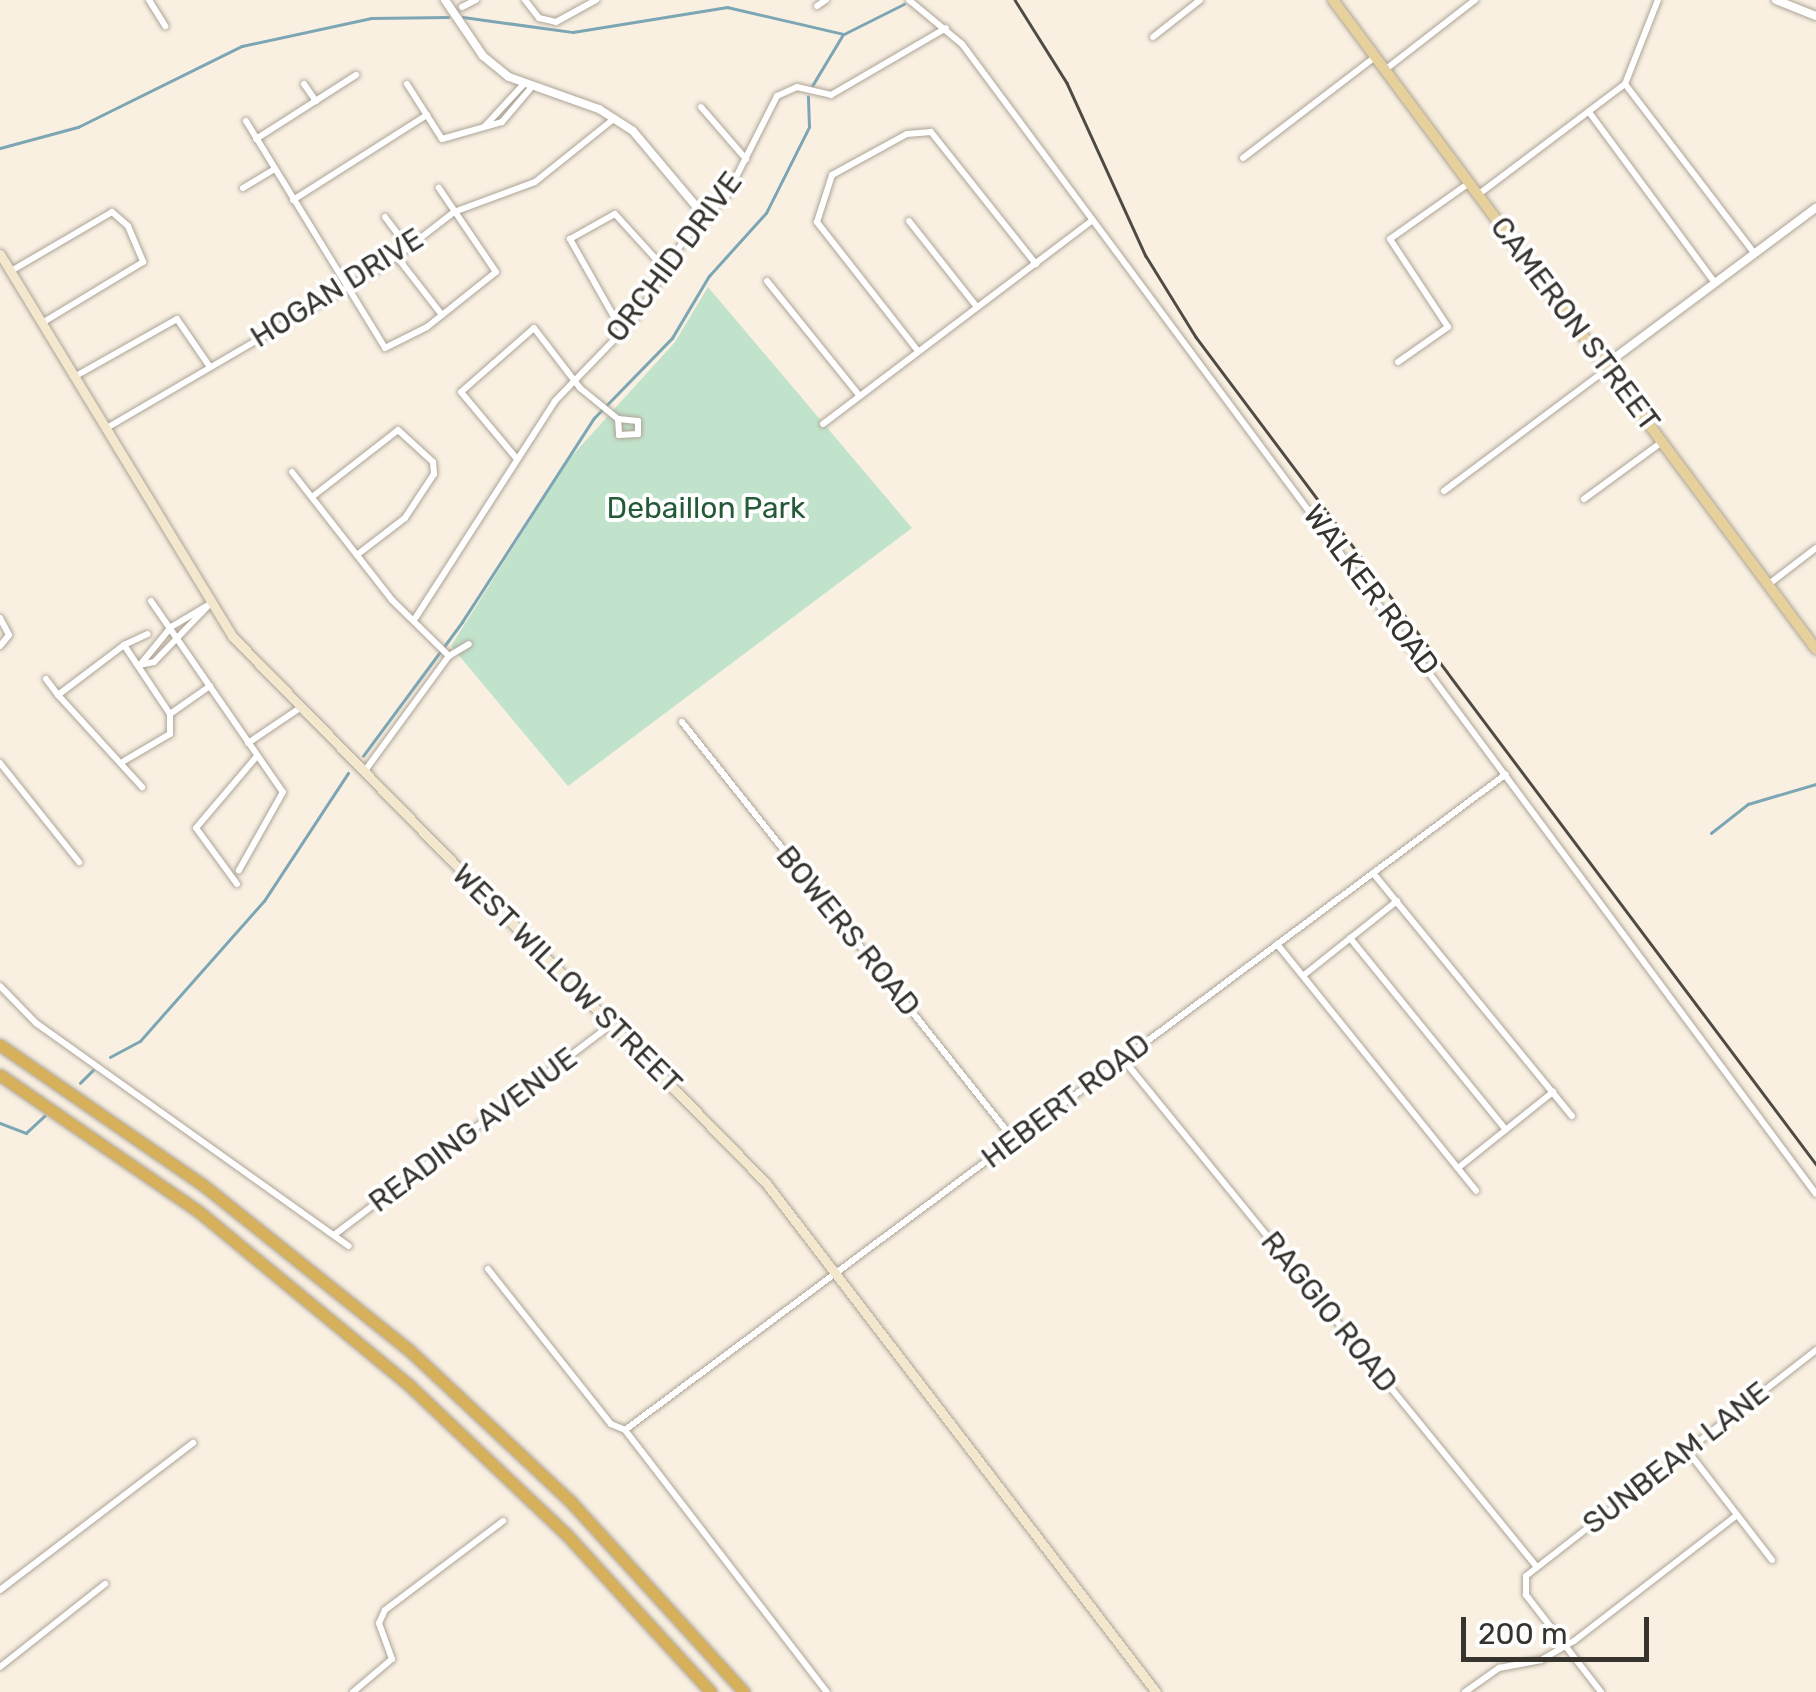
<!DOCTYPE html>
<style>
body{margin:0}
#map{position:relative;width:1816px;height:1692px;overflow:hidden;background:#f9f0e2;font-family:Rubik,sans-serif}
div>[style]{position:absolute}
.green>*{inset:0;background:#c2e3cb}
.stream>*{height:2.5px;margin:-1.25px;padding:0 1.25px;transform-origin:1.25px;border-radius:1.25px;background:#7ca6b4}
.roads{filter:drop-shadow(0 0 2px #aca497) drop-shadow(0 0 2px #aca497)}
.minor>*{height:6px;margin:-3px;padding:0 3px;transform-origin:3px;border-radius:3px;background:#fff}
.tertiary>*{height:8px;margin:-4px;padding:0 4px;transform-origin:4px;border-radius:4px;background:#fff}
.secondary>*{height:9px;margin:-4.5px;padding:0 4.5px;transform-origin:4.5px;border-radius:4.5px;background:#f3e7ce}
.primary>*{height:10px;margin:-5px;padding:0 5px;transform-origin:5px;border-radius:5px;background:#e6d09c}
.motorway>*{height:11px;margin:-5.5px;padding:0 5.5px;transform-origin:5.5px;border-radius:5.5px;background:#d6b05a}
.rail>*{height:2.5px;margin:-1.25px;padding:0 1.25px;transform-origin:1.25px;border-radius:1.25px;background:#4e4b44}
span{translate:-50% -50%;white-space:nowrap;text-align:center;line-height:1.15;-webkit-text-stroke:8px #fff;paint-order:stroke}
.street-label{font-size:30px;color:#37342e}
.park-label{font-size:30px;color:#255a39}
.scale{position:absolute;left:1461px;top:1617px;width:188px;height:45px;box-sizing:border-box;border:5px solid #37342e;border-top:0;padding-left:12px;font-size:30px;line-height:35px;white-space:nowrap;color:#37342e;-webkit-text-stroke:8px #fff;paint-order:stroke}
</style>
<div id="map">
<div class="green">
<div style="clip-path:polygon(708px 287px,912px 528px,568px 786px,451px 646px,569px 459px,675px 342px)"></div>
</div>
<div class="stream">
<div style="left:463px;top:17px;width:111px;rotate:7.8deg"></div>
<div style="left:573px;top:32px;width:156px;rotate:-9.2deg"></div>
<div style="left:727px;top:7px;width:120px;rotate:13deg"></div>
<div style="left:844px;top:34px;width:67px;rotate:-26.6deg"></div>
<div style="left:812px;top:86px;width:58px;rotate:-59deg"></div>
<div style="left:0;top:148px;width:81px;rotate:-15.1deg"></div>
<div style="left:78px;top:127px;width:183px;rotate:-26.3deg"></div>
<div style="left:242px;top:46px;width:132px;rotate:-12.2deg"></div>
<div style="left:371px;top:18px;width:77px;rotate:-0.7deg"></div>
<div style="left:363px;top:756px;width:167px;rotate:-53.5deg"></div>
<div style="left:462px;top:622px;width:243px;rotate:-57.1deg"></div>
<div style="left:594px;top:418px;width:112px;rotate:-45.7deg"></div>
<div style="left:672px;top:338px;width:72px;rotate:-59.2deg"></div>
<div style="left:709px;top:276px;width:85px;rotate:-47.9deg"></div>
<div style="left:766px;top:213px;width:96px;rotate:-63.4deg"></div>
<div style="left:809px;top:127px;width:30px;rotate:-92deg"></div>
<div style="left:1711px;top:833px;width:47px;rotate:-38.1deg"></div>
<div style="left:1748px;top:804px;width:71px;rotate:-16.4deg"></div>
<div style="left:110px;top:1057px;width:34px;rotate:-28deg"></div>
<div style="left:140px;top:1041px;width:187px;rotate:-48.5deg"></div>
<div style="left:264px;top:901px;width:153px;rotate:-56.7deg"></div>
<div style="left:80px;top:1083px;width:18px;rotate:-45deg"></div>
<div style="left:0;top:1123px;width:28px;rotate:21deg"></div>
<div style="left:26px;top:1133px;width:25px;rotate:-43deg"></div>
</div>
<div class="roads">
<div class="minor">
<div style="left:149px;top:0;width:31px;rotate:58deg"></div>
<div style="left:525px;top:0;width:23px;rotate:52deg"></div>
<div style="left:539px;top:18px;width:17px;rotate:13deg"></div>
<div style="left:556px;top:22px;width:46px;rotate:-28.8deg"></div>
<div style="left:909px;top:0;width:69px;rotate:39.7deg"></div>
<div style="left:962px;top:44px;width:1432px;rotate:53.4deg"></div>
<div style="left:817px;top:6px;width:11px;rotate:-34deg"></div>
<div style="left:462px;top:7px;width:16px;rotate:-27deg"></div>
<div style="left:1153px;top:37px;width:60px;rotate:-38.2deg"></div>
<div style="left:1386px;top:69px;width:113px;rotate:-37.8deg"></div>
<div style="left:304px;top:84px;width:21px;rotate:55deg"></div>
<div style="left:407px;top:84px;width:65px;rotate:57.5deg"></div>
<div style="left:442px;top:139px;width:62px;rotate:-15.8deg"></div>
<div style="left:502px;top:122px;width:43px;rotate:-49.7deg"></div>
<div style="left:1625px;top:84px;width:214px;rotate:52.6deg"></div>
<div style="left:701px;top:107px;width:69px;rotate:49.1deg"></div>
<div style="left:1589px;top:112px;width:212px;rotate:53.6deg"></div>
<div style="left:246px;top:121px;width:266px;rotate:58.5deg"></div>
<div style="left:385px;top:348px;width:47px;rotate:-26.6deg"></div>
<div style="left:427px;top:327px;width:88px;rotate:-38.6deg"></div>
<div style="left:496px;top:272px;width:102px;rotate:-124.2deg"></div>
<div style="left:485px;top:126px;width:56px;rotate:-47.2deg"></div>
<div style="left:256px;top:139px;width:119px;rotate:-32.6deg"></div>
<div style="left:1243px;top:158px;width:166px;rotate:-37.4deg"></div>
<div style="left:243px;top:188px;width:35px;rotate:-31deg"></div>
<div style="left:1479px;top:194px;width:183px;rotate:-37deg"></div>
<div style="left:1625px;top:84px;width:90px;rotate:-68.6deg"></div>
<div style="left:293px;top:200px;width:159px;rotate:-32.4deg"></div>
<div style="left:385px;top:217px;width:39px;rotate:53deg"></div>
<div style="left:909px;top:221px;width:110px;rotate:51.7deg"></div>
<div style="left:397px;top:257px;width:73px;rotate:52.2deg"></div>
<div style="left:11px;top:271px;width:117px;rotate:-30.3deg"></div>
<div style="left:112px;top:212px;width:21px;rotate:41deg"></div>
<div style="left:128px;top:226px;width:39px;rotate:67deg"></div>
<div style="left:143px;top:262px;width:118px;rotate:148.9deg"></div>
<div style="left:767px;top:281px;width:146px;rotate:51.1deg"></div>
<div style="left:622px;top:331px;width:106px;rotate:-119.5deg"></div>
<div style="left:570px;top:239px;width:51px;rotate:-29.1deg"></div>
<div style="left:615px;top:214px;width:76px;rotate:47.7deg"></div>
<div style="left:918px;top:351px;width:164px;rotate:-128.1deg"></div>
<div style="left:817px;top:222px;width:49px;rotate:-72.3deg"></div>
<div style="left:832px;top:175px;width:85px;rotate:-28.7deg"></div>
<div style="left:907px;top:134px;width:24px;rotate:-5deg"></div>
<div style="left:931px;top:132px;width:169px;rotate:51.5deg"></div>
<div style="left:1398px;top:362px;width:61px;rotate:-35deg"></div>
<div style="left:1448px;top:327px;width:105px;rotate:-123.4deg"></div>
<div style="left:1390px;top:239px;width:97px;rotate:-35.3deg"></div>
<div style="left:74px;top:377px;width:118px;rotate:-29.4deg"></div>
<div style="left:177px;top:319px;width:58px;rotate:55.5deg"></div>
<div style="left:823px;top:424px;width:338px;rotate:-37.1deg"></div>
<div style="left:105px;top:429px;width:327px;rotate:-30.3deg"></div>
<div style="left:387px;top:264px;width:85px;rotate:-37.8deg"></div>
<div style="left:454px;top:212px;width:86px;rotate:-20.3deg"></div>
<div style="left:535px;top:182px;width:102px;rotate:-38.7deg"></div>
<div style="left:517px;top:459px;width:87px;rotate:-129.9deg"></div>
<div style="left:461px;top:392px;width:97px;rotate:-41.2deg"></div>
<div style="left:534px;top:328px;width:76px;rotate:52.5deg"></div>
<div style="left:580px;top:388px;width:49px;rotate:39.2deg"></div>
<div style="left:618px;top:419px;width:16px;rotate:86deg"></div>
<div style="left:619px;top:435px;width:19px;rotate:-3deg"></div>
<div style="left:638px;top:434px;width:13px;rotate:-90deg"></div>
<div style="left:638px;top:421px;width:20px;rotate:-174deg"></div>
<div style="left:292px;top:472px;width:162px;rotate:52deg"></div>
<div style="left:392px;top:600px;width:80px;rotate:44.5deg"></div>
<div style="left:1444px;top:491px;width:204px;rotate:-36.8deg"></div>
<div style="left:312px;top:497px;width:109px;rotate:-37.9deg"></div>
<div style="left:398px;top:430px;width:47px;rotate:42.4deg"></div>
<div style="left:433px;top:462px;width:12px;rotate:85deg"></div>
<div style="left:434px;top:474px;width:53px;rotate:123.4deg"></div>
<div style="left:405px;top:518px;width:61px;rotate:142.4deg"></div>
<div style="left:1584px;top:499px;width:97px;rotate:-36.2deg"></div>
<div style="left:1769px;top:584px;width:59px;rotate:-37.5deg"></div>
<div style="left:151px;top:601px;width:232px;rotate:55.4deg"></div>
<div style="left:283px;top:792px;width:90px;rotate:119.4deg"></div>
<div style="left:207px;top:607px;width:76px;rotate:133.9deg"></div>
<div style="left:154px;top:662px;width:14px;rotate:168deg"></div>
<div style="left:140px;top:665px;width:49px;rotate:-50.8deg"></div>
<div style="left:171px;top:627px;width:45px;rotate:-30.5deg"></div>
<div style="left:416px;top:617px;width:257px;rotate:-57.2deg"></div>
<div style="left:555px;top:401px;width:118px;rotate:-46deg"></div>
<div style="left:637px;top:316px;width:89px;rotate:-58.3deg"></div>
<div style="left:684px;top:240px;width:62px;rotate:-46.3deg"></div>
<div style="left:727px;top:195px;width:111px;rotate:-63.2deg"></div>
<div style="left:777px;top:96px;width:22px;rotate:-24deg"></div>
<div style="left:797px;top:87px;width:35px;rotate:13deg"></div>
<div style="left:831px;top:95px;width:133px;rotate:-30.2deg"></div>
<div style="left:0;top:618px;width:19px;rotate:62deg"></div>
<div style="left:9px;top:635px;width:14px;rotate:129deg"></div>
<div style="left:124px;top:645px;width:26px;rotate:-25deg"></div>
<div style="left:46px;top:679px;width:20px;rotate:53deg"></div>
<div style="left:58px;top:695px;width:83px;rotate:-37.1deg"></div>
<div style="left:124px;top:645px;width:83px;rotate:56.3deg"></div>
<div style="left:170px;top:714px;width:49px;rotate:-35deg"></div>
<div style="left:58px;top:695px;width:125px;rotate:47.6deg"></div>
<div style="left:682px;top:722px;width:534px;rotate:51.54deg"></div>
<div style="left:248px;top:743px;width:63px;rotate:-33.9deg"></div>
<div style="left:124px;top:761px;width:53px;rotate:-30.4deg"></div>
<div style="left:170px;top:734px;width:20px;rotate:-90deg"></div>
<div style="left:0;top:763px;width:127px;rotate:51.4deg"></div>
<div style="left:364px;top:772px;width:144px;rotate:-53.8deg"></div>
<div style="left:449px;top:656px;width:23px;rotate:-31deg"></div>
<div style="left:1373px;top:873px;width:314px;rotate:50.7deg"></div>
<div style="left:237px;top:884px;width:69px;rotate:-126.2deg"></div>
<div style="left:196px;top:828px;width:94px;rotate:-49.7deg"></div>
<div style="left:1350px;top:938px;width:247px;rotate:50.9deg"></div>
<div style="left:1277px;top:944px;width:317px;rotate:51.1deg"></div>
<div style="left:1304px;top:975px;width:119px;rotate:-38.5deg"></div>
<div style="left:0;top:986px;width:52px;rotate:45.8deg"></div>
<div style="left:36px;top:1023px;width:384px;rotate:35.5deg"></div>
<div style="left:1123px;top:1059px;width:654px;rotate:50.83deg"></div>
<div style="left:1458px;top:1168px;width:122px;rotate:-38.7deg"></div>
<div style="left:334px;top:1235px;width:349px;rotate:-37.2deg"></div>
<div style="left:488px;top:1269px;width:198px;rotate:51.6deg"></div>
<div style="left:611px;top:1424px;width:15px;rotate:23deg"></div>
<div style="left:625px;top:1430px;width:1098px;rotate:-36.67deg"></div>
<div style="left:625px;top:1430px;width:331px;rotate:52.4deg"></div>
<div style="left:1687px;top:1450px;width:139px;rotate:52.3deg"></div>
<div style="left:0;top:1590px;width:243px;rotate:-37.3deg"></div>
<div style="left:0;top:1667px;width:134px;rotate:-38.3deg"></div>
<div style="left:353px;top:1692px;width:51px;rotate:-40.2deg"></div>
<div style="left:392px;top:1659px;width:38px;rotate:-110deg"></div>
<div style="left:379px;top:1623px;width:14px;rotate:-65deg"></div>
<div style="left:385px;top:1610px;width:148px;rotate:-37deg"></div>
<div style="left:1465px;top:1692px;width:42px;rotate:-35.2deg"></div>
<div style="left:1499px;top:1668px;width:43px;rotate:-10.8deg"></div>
<div style="left:1541px;top:1660px;width:38px;rotate:-30deg"></div>
<div style="left:1574px;top:1641px;width:206px;rotate:-37.7deg"></div>
<div style="left:1601px;top:1692px;width:123px;rotate:-127.7deg"></div>
<div style="left:1526px;top:1595px;width:19px;rotate:-90deg"></div>
<div style="left:1526px;top:1576px;width:368px;rotate:-37.9deg"></div>
</div>
<div class="tertiary">
<div style="left:445px;top:0;width:68px;rotate:55.8deg"></div>
<div style="left:483px;top:56px;width:33px;rotate:39deg"></div>
<div style="left:509px;top:77px;width:96px;rotate:19.6deg"></div>
<div style="left:599px;top:109px;width:40px;rotate:32.9deg"></div>
<div style="left:633px;top:131px;width:114px;rotate:50deg"></div>
<div style="left:1776px;top:0;width:43px;rotate:21.8deg"></div>
<div style="left:1605px;top:365px;width:263px;rotate:-36.7deg"></div>
</div>
<div class="secondary">
<div style="left:0;top:254px;width:448px;rotate:58.7deg"></div>
<div style="left:233px;top:637px;width:763px;rotate:45.69deg"></div>
<div style="left:766px;top:1183px;width:641px;rotate:52.54deg"></div>
</div>
<div class="primary">
<div style="left:1333px;top:0;width:809px;rotate:53.34deg"></div>
</div>
<div class="motorway">
<div style="left:0;top:1045px;width:247px;rotate:34.6deg"></div>
<div style="left:203px;top:1185px;width:263px;rotate:38.7deg"></div>
<div style="left:408px;top:1349px;width:224px;rotate:43.2deg"></div>
<div style="left:571px;top:1502px;width:257px;rotate:47.7deg"></div>
<div style="left:0;top:1075px;width:240px;rotate:34.5deg"></div>
<div style="left:198px;top:1211px;width:275px;rotate:39.5deg"></div>
<div style="left:410px;top:1386px;width:216px;rotate:43.5deg"></div>
<div style="left:567px;top:1535px;width:213px;rotate:47.5deg"></div>
</div>
</div>
<div class="rail">
<div style="left:1015px;top:0;width:98px;rotate:57.9deg"></div>
<div style="left:1067px;top:83px;width:190px;rotate:65.5deg"></div>
<div style="left:1146px;top:256px;width:95px;rotate:58.3deg"></div>
<div style="left:1196px;top:337px;width:1034px;rotate:53.14deg"></div>
</div>
<div class="street-label">
<span style="left:674px;top:257px;rotate:-53deg">ORCHID DRIVE</span>
<span style="left:337px;top:288px;rotate:-32deg">HOGAN DRIVE</span>
<span style="left:1575px;top:324px;rotate:53deg">CAMERON STREET</span>
<span style="left:1371px;top:590px;rotate:53deg">WALKER ROAD</span>
<span style="left:848px;top:931px;rotate:51deg">BOWERS ROAD</span>
<span style="left:567px;top:979px;rotate:45deg">WEST WILLOW STREET</span>
<span style="left:1066px;top:1101px;rotate:-37deg">HEBERT ROAD</span>
<span style="left:473px;top:1130px;rotate:-37deg">READING AVENUE</span>
<span style="left:1329px;top:1312px;rotate:51deg">RAGGIO ROAD</span>
<span style="left:1676px;top:1458px;rotate:-38deg">SUNBEAM LANE</span>
</div>
<div class="park-label">
<span style="left:706px;top:508px">Debaillon Park</span>
</div>
<div class="scale">200 m</div>
</div>
